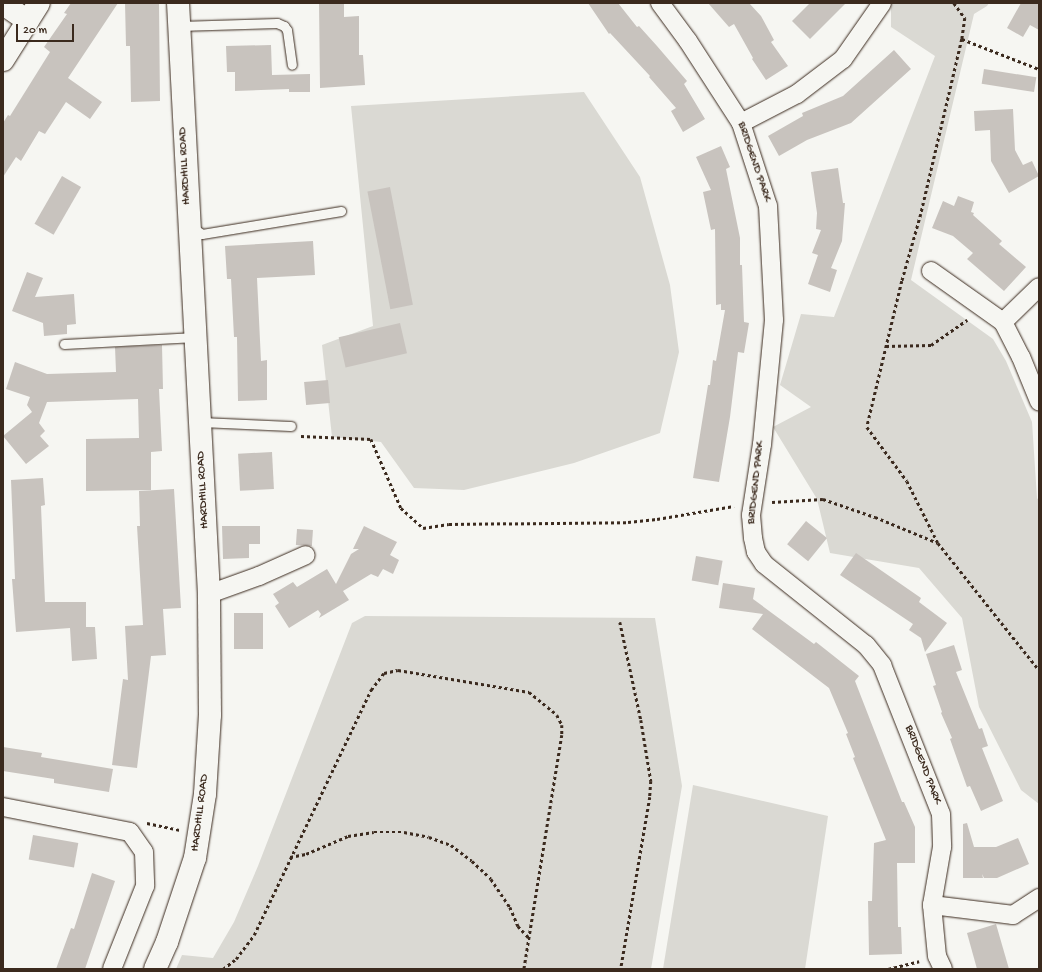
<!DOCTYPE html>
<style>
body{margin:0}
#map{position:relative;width:1042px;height:972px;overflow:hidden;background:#f6f6f2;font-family:"Gochi Hand",sans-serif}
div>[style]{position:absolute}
.green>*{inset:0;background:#dad9d3}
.building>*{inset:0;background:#c8c3be;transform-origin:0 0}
.path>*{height:2.5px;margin-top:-1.25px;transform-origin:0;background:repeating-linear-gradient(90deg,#3b2a1e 0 3px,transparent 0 6px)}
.roads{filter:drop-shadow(0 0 1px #3b2a1e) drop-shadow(0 0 1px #3b2a1e)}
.service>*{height:9px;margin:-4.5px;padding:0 4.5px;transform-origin:4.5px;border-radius:4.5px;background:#f6f6f2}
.minor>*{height:18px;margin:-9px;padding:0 9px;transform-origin:9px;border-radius:9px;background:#f6f6f2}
.tertiary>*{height:22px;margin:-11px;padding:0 11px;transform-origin:11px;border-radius:11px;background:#f6f6f2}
.secondary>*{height:22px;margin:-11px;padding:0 11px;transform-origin:11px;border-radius:11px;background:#f6f6f2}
.primary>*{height:22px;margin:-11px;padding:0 11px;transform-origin:11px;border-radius:11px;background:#f6f6f2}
span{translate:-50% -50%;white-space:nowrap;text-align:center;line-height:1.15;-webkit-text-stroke:3.5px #f6f6f2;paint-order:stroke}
.street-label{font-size:12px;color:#3b2a1e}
.frame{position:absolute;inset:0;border:4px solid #3b2a1e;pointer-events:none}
.scale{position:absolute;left:16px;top:24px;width:58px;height:18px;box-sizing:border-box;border:2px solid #3b2a1e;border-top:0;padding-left:5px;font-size:12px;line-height:14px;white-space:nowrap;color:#3b2a1e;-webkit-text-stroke:3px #f6f6f2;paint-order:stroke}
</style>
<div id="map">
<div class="green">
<div style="clip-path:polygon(891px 3px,989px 3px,987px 6px,974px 14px,911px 280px,993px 339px,1006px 361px,1032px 422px,1037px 498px,1039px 501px,1039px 804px,1021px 790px,979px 707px,962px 618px,919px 568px,830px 553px,817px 499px,773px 427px,811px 407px,780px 385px,801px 314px,834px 317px,935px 56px,891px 27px)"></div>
<div style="clip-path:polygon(584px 92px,640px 177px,670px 285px,679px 352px,660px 433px,574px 463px,464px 490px,414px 488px,381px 442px,332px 437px,322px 345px,373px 326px,351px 106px)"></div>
<div style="clip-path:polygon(365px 616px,655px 618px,682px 786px,651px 969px,176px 969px,182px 955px,213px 958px,234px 922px,258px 866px,352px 623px)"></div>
<div style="clip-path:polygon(693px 785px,828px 816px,805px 969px,663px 969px)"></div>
</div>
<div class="building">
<div style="clip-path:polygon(71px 3px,118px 3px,68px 78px,102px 102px,90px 119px,66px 102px,45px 134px,39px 131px,21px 161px,16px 157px,3px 177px,3px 123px,8px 115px,10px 116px,50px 52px,44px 47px,67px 14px,64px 13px)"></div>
<div style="clip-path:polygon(125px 3px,159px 3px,160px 101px,131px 102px,130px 46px,126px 46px)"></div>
<div style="clip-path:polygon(319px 3px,344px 3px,344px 17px,359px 16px,359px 55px,363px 55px,365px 85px,320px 88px)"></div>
<div style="clip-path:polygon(588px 3px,618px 3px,637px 27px,639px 26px,657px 46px,687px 81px,684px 84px,705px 119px,683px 132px,671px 111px,676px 108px,649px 77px,650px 76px,610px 33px,609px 34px)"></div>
<div style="clip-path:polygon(708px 3px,749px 3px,761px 16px,774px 40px,771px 42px,788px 66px,766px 80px,752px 59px,753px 58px,734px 24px,729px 27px)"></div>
<div style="clip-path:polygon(810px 3px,846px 3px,810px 39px,792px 21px)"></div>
<div style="clip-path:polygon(1021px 3px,1039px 3px,1039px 30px,1030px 25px,1023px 37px,1007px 28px)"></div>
<div style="clip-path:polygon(271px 45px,272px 75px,310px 74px,310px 92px,289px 92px,289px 89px,235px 91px,235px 72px,227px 72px,226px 46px)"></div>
<div style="clip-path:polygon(894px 50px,911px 69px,851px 123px,807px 140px,779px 156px,768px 136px,803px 116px,802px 113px,843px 96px)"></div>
<div style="left:984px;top:69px;width:53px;height:15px;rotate:9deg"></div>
<div style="clip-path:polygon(1013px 109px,1015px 150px,1023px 165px,1032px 161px,1039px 176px,1009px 193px,991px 161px,990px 130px,975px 131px,974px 111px)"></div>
<div style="clip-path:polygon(721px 146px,730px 167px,726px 169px,740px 238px,740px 265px,742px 265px,744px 322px,749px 323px,744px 353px,738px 352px,730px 417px,719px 482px,693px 478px,708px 385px,710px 385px,713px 360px,716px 361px,725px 310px,721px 310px,721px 304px,716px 305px,715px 229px,711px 230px,703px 192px,711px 190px,696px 157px)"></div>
<div style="clip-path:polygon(838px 168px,843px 203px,845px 203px,842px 241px,831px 268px,837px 270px,830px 292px,808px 284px,818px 255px,812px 253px,821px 230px,816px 229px,817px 213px,811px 172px)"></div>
<div style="left:62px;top:176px;width:22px;height:55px;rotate:30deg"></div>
<div style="left:390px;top:187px;width:120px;height:23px;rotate:79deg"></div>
<div style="clip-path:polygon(958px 196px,974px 202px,971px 212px,974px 213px,973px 215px,1002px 241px,999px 244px,1026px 267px,1004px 291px,967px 259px,973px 253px,953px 236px,932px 228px,943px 201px,954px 206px)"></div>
<div style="clip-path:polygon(313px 241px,315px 275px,257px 278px,261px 361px,267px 360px,267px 400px,238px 401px,237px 337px,234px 337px,231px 279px,227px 279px,225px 246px)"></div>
<div style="clip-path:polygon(27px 272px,43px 278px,35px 297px,74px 294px,76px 324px,67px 325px,67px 334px,44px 336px,43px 323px,12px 311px)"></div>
<div style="left:400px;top:323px;width:31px;height:63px;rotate:77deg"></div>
<div style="clip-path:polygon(162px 345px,163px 389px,159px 389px,162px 451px,151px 452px,151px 490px,86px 491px,86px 439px,139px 438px,138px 399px,47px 402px,39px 423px,45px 431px,40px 436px,49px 446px,26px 464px,3px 436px,32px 412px,27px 405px,30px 397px,6px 389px,15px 362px,47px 374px,116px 372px,115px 347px)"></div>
<div style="left:328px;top:380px;width:23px;height:24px;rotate:85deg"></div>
<div style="left:272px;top:452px;width:37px;height:34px;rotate:87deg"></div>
<div style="clip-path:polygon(43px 478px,45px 505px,41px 506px,45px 602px,86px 602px,86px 627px,95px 627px,97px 659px,72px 661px,70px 628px,16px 632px,12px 579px,15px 579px,11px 480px)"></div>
<div style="clip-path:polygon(174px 489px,181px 608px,163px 609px,166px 655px,151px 656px,137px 768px,112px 765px,123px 679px,128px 680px,125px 626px,143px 625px,137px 526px,140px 526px,139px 491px)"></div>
<div style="left:806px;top:521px;width:27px;height:30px;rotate:39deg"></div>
<div style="clip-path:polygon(222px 526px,260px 526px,260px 544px,249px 544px,249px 558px,223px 559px)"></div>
<div style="clip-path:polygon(364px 526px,397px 542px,390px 555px,399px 560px,393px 574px,383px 569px,378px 577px,371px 574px,343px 591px,349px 600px,319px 618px,321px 614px,318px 610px,289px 628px,275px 606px,279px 603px,273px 594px,293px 582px,297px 587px,327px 569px,336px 584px,351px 554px,359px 549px,353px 549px)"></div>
<div style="left:297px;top:529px;width:16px;height:16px;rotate:4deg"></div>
<div style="clip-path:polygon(856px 553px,921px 598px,919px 602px,947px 623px,925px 652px,921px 638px,909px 630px,913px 624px,840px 575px)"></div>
<div style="left:696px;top:556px;width:27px;height:25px;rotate:10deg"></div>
<div style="clip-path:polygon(723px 583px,755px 588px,753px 599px,814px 644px,816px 642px,859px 676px,855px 681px,902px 802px,904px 802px,915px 827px,915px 863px,897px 863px,898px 927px,901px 927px,902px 954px,869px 955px,868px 901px,872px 901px,874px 843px,886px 840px,853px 758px,855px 757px,846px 734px,848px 733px,829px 688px,752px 629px,763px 614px,719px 608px)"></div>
<div style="left:234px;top:613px;width:29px;height:36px"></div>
<div style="clip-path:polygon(954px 645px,962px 670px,956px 672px,979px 729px,982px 728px,988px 746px,982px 748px,1003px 801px,981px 811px,970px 786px,967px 787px,950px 739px,952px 738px,941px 713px,942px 712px,933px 686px,936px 685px,926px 654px)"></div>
<div style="clip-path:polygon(3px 747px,42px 753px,41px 757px,113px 769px,109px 792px,54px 783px,54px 779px,3px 771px)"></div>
<div style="clip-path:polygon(967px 823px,974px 847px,996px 847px,1018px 838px,1029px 864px,997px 878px,984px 878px,982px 874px,983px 878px,963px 878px,963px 824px)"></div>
<div style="left:33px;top:835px;width:46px;height:25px;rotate:10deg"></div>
<div style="clip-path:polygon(92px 873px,115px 881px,85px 969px,56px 969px,71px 928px,74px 929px)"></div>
<div style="clip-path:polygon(996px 924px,1009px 969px,977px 969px,967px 933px)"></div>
</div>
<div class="path">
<div style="left:954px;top:3px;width:19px;rotate:54deg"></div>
<div style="left:965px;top:18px;width:21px;rotate:98deg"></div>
<div style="left:962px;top:39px;width:180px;rotate:103.2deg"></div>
<div style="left:921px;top:214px;width:70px;rotate:105.8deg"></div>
<div style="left:902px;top:281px;width:150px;rotate:103.5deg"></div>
<div style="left:867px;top:427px;width:67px;rotate:53.5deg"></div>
<div style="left:907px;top:481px;width:69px;rotate:63.4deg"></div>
<div style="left:938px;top:543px;width:162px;rotate:51.5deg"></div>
<div style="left:962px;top:39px;width:83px;rotate:21.3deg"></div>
<div style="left:886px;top:346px;width:45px;rotate:-1.3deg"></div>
<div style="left:931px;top:345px;width:44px;rotate:-34.8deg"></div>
<div style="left:301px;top:436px;width:70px;rotate:2.5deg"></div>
<div style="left:371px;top:439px;width:75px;rotate:66.5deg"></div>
<div style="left:401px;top:508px;width:30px;rotate:42deg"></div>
<div style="left:423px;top:528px;width:26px;rotate:-9deg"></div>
<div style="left:449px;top:524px;width:179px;rotate:-0.6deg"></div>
<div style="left:628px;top:522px;width:29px;rotate:-6deg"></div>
<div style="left:657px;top:519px;width:78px;rotate:-9.6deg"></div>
<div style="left:772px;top:502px;width:51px;rotate:-3.4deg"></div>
<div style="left:823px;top:499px;width:55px;rotate:19.1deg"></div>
<div style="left:875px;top:517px;width:68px;rotate:22.4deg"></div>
<div style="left:620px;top:622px;width:100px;rotate:77.9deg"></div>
<div style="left:641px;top:720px;width:62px;rotate:80.7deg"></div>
<div style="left:651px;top:781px;width:16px;rotate:94deg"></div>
<div style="left:650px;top:797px;width:174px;rotate:99.6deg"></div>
<div style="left:147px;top:823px;width:33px;rotate:12deg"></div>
<div style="left:290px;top:857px;width:16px;rotate:-11deg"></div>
<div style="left:306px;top:854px;width:46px;rotate:-23.2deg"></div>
<div style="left:348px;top:836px;width:26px;rotate:-9deg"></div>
<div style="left:374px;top:832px;width:30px"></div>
<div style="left:404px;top:832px;width:25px;rotate:11deg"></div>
<div style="left:429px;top:837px;width:23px;rotate:20deg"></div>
<div style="left:451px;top:845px;width:26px;rotate:37deg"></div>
<div style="left:472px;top:861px;width:26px;rotate:43deg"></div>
<div style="left:491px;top:879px;width:34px;rotate:56deg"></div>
<div style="left:510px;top:907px;width:21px;rotate:67deg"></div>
<div style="left:518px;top:926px;width:16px;rotate:47deg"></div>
<div style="left:223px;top:969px;width:16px;rotate:-38deg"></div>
<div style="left:236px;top:959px;width:30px;rotate:-53deg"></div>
<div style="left:254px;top:935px;width:272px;rotate:-64.5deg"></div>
<div style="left:371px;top:690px;width:21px;rotate:-53deg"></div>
<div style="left:384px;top:673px;width:14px;rotate:-12deg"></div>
<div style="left:398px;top:670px;width:133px;rotate:9.5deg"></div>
<div style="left:529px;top:692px;width:36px;rotate:39deg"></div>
<div style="left:557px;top:715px;width:11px;rotate:63deg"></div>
<div style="left:562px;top:725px;width:10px;rotate:90deg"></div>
<div style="left:562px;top:735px;width:237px;rotate:99.2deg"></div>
<div style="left:888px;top:969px;width:32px;rotate:-14deg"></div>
</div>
<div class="roads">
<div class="service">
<div style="left:179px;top:26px;width:98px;rotate:-1.8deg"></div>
<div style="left:277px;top:23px;width:8px;rotate:23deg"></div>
<div style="left:284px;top:26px;width:5px;rotate:53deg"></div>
<div style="left:287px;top:30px;width:35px;rotate:82deg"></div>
<div style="left:192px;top:227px;width:12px;rotate:35deg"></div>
<div style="left:202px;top:234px;width:141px;rotate:-9.4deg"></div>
<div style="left:64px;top:344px;width:132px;rotate:-3deg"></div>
<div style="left:200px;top:422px;width:91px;rotate:2.5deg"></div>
</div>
<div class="minor">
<div style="left:660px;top:3px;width:47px;rotate:53.6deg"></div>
<div style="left:688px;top:41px;width:98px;rotate:57.1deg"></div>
<div style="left:741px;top:123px;width:87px;rotate:72deg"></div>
<div style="left:768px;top:206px;width:114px;rotate:87deg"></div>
<div style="left:774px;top:320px;width:125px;rotate:95.5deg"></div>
<div style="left:762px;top:444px;width:72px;rotate:98.8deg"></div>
<div style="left:751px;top:515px;width:23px;rotate:85deg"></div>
<div style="left:753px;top:538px;width:14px;rotate:78deg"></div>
<div style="left:756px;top:552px;width:14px;rotate:56deg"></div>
<div style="left:764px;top:564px;width:130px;rotate:38.5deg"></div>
<div style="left:866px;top:645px;width:26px;rotate:51deg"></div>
<div style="left:882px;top:665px;width:160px;rotate:68.4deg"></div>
<div style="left:941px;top:814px;width:33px;rotate:88deg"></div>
<div style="left:942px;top:847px;width:59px;rotate:99.8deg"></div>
<div style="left:932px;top:905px;width:51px;rotate:84.4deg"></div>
<div style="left:937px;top:956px;width:14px;rotate:65deg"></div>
<div style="left:741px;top:123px;width:63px;rotate:-27.4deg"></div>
<div style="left:797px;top:94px;width:58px;rotate:-37.3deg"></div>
<div style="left:843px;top:59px;width:68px;rotate:-55.1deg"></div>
<div style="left:931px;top:271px;width:88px;rotate:35.3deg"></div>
<div style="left:1003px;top:322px;width:39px;rotate:63deg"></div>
<div style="left:1021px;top:357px;width:48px;rotate:67.8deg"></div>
<div style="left:1003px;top:322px;width:50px;rotate:-44.2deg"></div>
<div style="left:209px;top:594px;width:53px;rotate:-19.8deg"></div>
<div style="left:259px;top:576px;width:51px;rotate:-24.1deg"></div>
<div style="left:3px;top:807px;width:129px;rotate:11.1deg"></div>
<div style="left:130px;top:832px;width:24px;rotate:55deg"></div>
<div style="left:144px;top:852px;width:34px;rotate:88deg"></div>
<div style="left:145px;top:886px;width:89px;rotate:111.7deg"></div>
<div style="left:932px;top:905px;width:82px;rotate:7deg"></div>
<div style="left:1013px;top:915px;width:31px;rotate:-33deg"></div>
</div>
<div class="tertiary">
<div style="left:3px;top:4px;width:30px;rotate:34deg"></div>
</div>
<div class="secondary">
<div style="left:155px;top:969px;width:30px;rotate:-66deg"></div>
<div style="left:167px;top:942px;width:89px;rotate:-71.6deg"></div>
<div style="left:195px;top:858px;width:65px;rotate:-81.1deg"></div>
<div style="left:205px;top:794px;width:79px;rotate:-86.4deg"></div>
<div style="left:210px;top:715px;width:121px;rotate:-90.5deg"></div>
<div style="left:209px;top:594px;width:592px;rotate:-93deg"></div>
</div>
<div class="primary">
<div style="left:3px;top:60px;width:67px;rotate:-57.7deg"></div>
</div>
</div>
<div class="street-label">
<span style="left:753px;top:162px;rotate:71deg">BRIDGEND PARK</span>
<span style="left:186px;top:166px;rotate:-93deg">HARDHILL ROAD</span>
<span style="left:757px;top:483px;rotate:-84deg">BRIDGEND PARK</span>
<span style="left:204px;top:490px;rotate:-93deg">HARDHILL ROAD</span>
<span style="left:922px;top:765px;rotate:69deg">BRIDGEND PARK</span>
<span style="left:201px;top:813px;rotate:-83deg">HARDHILL ROAD</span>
</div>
<div class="frame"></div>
<div class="scale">20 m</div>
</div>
